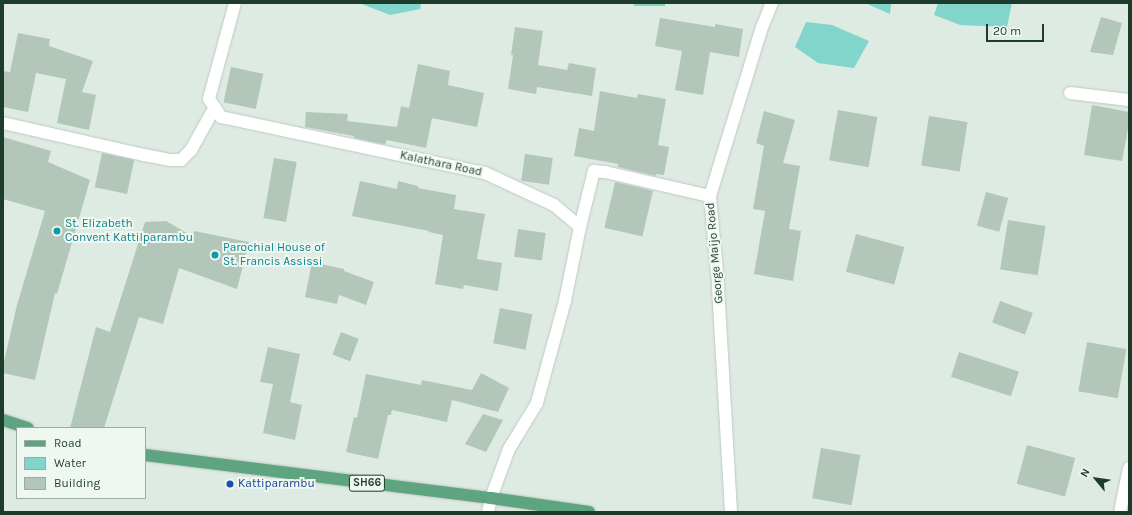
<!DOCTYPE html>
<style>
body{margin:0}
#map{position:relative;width:1132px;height:515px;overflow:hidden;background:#deebe2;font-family:Karla,sans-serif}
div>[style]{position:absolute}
.water>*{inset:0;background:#81d5cb;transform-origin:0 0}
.building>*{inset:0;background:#b3c6ba;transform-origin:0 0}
.roads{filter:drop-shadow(0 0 1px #c0c8c4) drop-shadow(0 0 1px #c0c8c4)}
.minor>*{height:12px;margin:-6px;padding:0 6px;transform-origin:6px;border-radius:6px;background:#fff}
.tertiary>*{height:12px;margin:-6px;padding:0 6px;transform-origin:6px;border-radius:6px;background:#fff}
.primary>*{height:12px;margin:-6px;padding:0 6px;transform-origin:6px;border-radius:6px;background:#5fa480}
.dots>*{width:11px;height:11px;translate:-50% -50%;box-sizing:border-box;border:2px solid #eff7f1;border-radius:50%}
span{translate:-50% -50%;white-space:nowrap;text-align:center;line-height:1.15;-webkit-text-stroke:4px #eff7f1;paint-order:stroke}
.shield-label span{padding:1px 3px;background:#eff7f1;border:1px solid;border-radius:3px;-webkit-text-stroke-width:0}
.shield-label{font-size:11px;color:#1e3c2c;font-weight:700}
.street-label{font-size:12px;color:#1e3c2c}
.culture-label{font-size:12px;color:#0d838f}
.left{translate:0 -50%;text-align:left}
.transit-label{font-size:12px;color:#164399}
.frame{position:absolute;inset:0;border:4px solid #1e3c2c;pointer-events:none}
.legend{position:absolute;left:16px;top:427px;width:130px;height:72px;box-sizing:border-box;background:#eff7f1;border:1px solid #9baca2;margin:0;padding:5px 7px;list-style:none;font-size:12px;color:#1e3c2c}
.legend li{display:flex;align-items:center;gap:8px;height:20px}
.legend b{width:20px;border:1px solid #9baca2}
.north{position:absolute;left:1076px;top:459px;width:40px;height:40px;-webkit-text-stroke:3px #eff7f1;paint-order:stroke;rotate:299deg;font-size:11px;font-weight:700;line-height:16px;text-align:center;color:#1e3c2c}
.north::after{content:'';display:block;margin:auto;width:14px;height:18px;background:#1e3c2c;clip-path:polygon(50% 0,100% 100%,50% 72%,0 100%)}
.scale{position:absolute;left:986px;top:24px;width:58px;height:18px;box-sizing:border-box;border:2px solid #1e3c2c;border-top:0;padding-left:5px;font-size:12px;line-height:14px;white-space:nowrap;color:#1e3c2c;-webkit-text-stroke:3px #eff7f1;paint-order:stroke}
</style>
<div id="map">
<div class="water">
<div style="clip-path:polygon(359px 3px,421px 3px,420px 9px,390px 15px)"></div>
<div style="left:634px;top:3px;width:31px;height:3px"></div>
<div style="clip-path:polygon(865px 3px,891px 3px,890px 14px)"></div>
<div style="clip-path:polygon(938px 3px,1012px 3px,1007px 27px,960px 25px,934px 15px)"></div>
<div style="clip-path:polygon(806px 22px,832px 25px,869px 41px,854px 68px,818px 63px,795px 47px)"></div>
</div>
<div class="building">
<div style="clip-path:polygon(1101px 17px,1122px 23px,1113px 55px,1090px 52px)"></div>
<div style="clip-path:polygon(660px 18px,715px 27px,715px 24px,743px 29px,739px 57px,710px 52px,703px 95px,675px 90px,682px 51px,655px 46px)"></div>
<div style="clip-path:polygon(515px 27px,543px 31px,538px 65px,567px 70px,569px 63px,596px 68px,592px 96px,537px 87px,536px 94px,508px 89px,513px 55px,511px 55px)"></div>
<div style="clip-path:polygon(18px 33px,50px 39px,49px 46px,93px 61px,82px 92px,96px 95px,89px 130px,57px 123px,66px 79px,36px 73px,28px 112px,3px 107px,3px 71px,10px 72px)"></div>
<div style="clip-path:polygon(418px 64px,450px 71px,448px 85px,484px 93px,477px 127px,432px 118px,426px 148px,387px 140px,385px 144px,383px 144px,354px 138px,354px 136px,305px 127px,306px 112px,348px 114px,347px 121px,397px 127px,401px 106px,409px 108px)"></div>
<div style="left:231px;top:67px;width:33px;height:36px;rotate:12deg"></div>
<div style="clip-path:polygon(600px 91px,637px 98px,638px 94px,666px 99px,658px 145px,669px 147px,664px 175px,656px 174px,656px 176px,618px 167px,618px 164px,574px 156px,579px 128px,594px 131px)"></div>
<div style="clip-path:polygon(1092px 105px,1129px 112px,1129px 123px,1122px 161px,1084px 155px)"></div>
<div style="left:838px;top:110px;width:40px;height:51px;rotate:10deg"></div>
<div style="clip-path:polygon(764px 111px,795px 120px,783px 163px,800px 166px,789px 229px,801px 231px,793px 281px,754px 274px,765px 211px,753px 209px,764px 146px,756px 143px)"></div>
<div style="left:929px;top:116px;width:39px;height:50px;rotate:9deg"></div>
<div style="clip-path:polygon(3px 137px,51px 151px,48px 162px,90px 180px,57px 294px,55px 293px,35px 380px,3px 373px,3px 366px,17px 305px,45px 211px,3px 199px)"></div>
<div style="left:102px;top:153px;width:33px;height:35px;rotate:12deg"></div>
<div style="left:525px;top:154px;width:28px;height:27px;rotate:8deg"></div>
<div style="left:274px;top:158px;width:23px;height:61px;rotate:10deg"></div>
<div style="clip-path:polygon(360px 181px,397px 189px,398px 181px,418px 186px,418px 188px,456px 195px,454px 209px,485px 214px,477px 259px,502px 263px,498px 291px,464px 285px,463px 289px,435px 284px,443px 235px,429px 232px,429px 231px,352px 216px)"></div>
<div style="left:615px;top:182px;width:39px;height:47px;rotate:13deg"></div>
<div style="left:986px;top:192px;width:23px;height:35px;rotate:15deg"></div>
<div style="left:1008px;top:220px;width:38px;height:50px;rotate:9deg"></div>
<div style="clip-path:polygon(166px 221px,192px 236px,194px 231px,249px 242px,237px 289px,179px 268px,163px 324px,139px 317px,104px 428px,70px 428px,96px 327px,110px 332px,145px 222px)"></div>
<div style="left:518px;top:229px;width:28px;height:28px;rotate:8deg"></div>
<div style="left:856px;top:234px;width:50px;height:39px;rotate:15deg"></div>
<div style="clip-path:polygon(312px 262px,344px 269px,344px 271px,374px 282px,366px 305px,339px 295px,337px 304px,305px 297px)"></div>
<div style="left:1000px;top:301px;width:35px;height:23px;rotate:20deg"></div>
<div style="left:500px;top:308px;width:33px;height:36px;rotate:11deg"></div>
<div style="left:341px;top:332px;width:19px;height:24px;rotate:21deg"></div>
<div style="left:1087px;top:342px;width:40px;height:50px;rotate:10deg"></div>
<div style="clip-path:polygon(268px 347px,300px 354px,290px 402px,302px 405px,295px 440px,263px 433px,273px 384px,260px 382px)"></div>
<div style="left:959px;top:352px;width:63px;height:26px;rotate:18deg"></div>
<div style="clip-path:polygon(481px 373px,509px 388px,498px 412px,452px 400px,447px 422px,392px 410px,391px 415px,388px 415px,378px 459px,346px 452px,354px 417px,357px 418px,366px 374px,421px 385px,422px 380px,472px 390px)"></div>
<div style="clip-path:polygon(483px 414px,503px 420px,486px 452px,465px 444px)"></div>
<div style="left:1027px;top:445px;width:50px;height:40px;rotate:15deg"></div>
<div style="left:821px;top:448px;width:40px;height:51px;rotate:10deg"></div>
</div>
<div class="roads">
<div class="minor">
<div style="left:1070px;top:93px;width:59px;rotate:6.8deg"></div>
<div style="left:3px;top:123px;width:145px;rotate:12.8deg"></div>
<div style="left:144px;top:155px;width:26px;rotate:11deg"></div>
<div style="left:170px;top:160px;width:11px"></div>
<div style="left:181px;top:160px;width:14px;rotate:-45deg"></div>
<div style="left:191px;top:150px;width:49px;rotate:-60.8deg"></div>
<div style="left:580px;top:227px;width:58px;rotate:-76deg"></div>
<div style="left:594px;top:171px;width:11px;rotate:5deg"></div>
<div style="left:605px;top:172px;width:108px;rotate:12.9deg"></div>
<div style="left:488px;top:512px;width:14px;rotate:-78deg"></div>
<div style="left:731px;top:512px;width:240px;rotate:-93.3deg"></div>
<div style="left:717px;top:272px;width:76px;rotate:-95.3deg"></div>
<div style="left:710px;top:196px;width:174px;rotate:-72.9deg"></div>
<div style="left:761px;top:30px;width:29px;rotate:-68deg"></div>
<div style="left:1120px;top:512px;width:45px;rotate:-78.4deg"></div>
</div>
<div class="tertiary">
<div style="left:235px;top:3px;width:99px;rotate:105.2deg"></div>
<div style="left:209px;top:99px;width:22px;rotate:56deg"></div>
<div style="left:221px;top:117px;width:270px;rotate:12deg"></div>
<div style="left:485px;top:173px;width:76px;rotate:24.9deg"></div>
<div style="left:554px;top:205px;width:34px;rotate:40deg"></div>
<div style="left:580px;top:227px;width:76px;rotate:101.5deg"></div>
<div style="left:565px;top:301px;width:106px;rotate:105.4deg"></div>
<div style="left:537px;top:403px;width:54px;rotate:121.3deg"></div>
<div style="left:509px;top:449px;width:52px;rotate:110.2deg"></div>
</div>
<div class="primary">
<div style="left:3px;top:420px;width:26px;rotate:18deg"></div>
<div style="left:145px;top:455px;width:349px;rotate:7.1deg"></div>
<div style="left:491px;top:498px;width:99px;rotate:8.1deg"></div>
</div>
</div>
<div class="dots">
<div style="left:57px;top:231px;background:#0f9aa8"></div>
<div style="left:215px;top:255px;background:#0f9aa8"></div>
<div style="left:230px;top:484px;background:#1a4fb4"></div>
</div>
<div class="shield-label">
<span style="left:367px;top:483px">SH66</span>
</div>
<div class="street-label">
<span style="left:441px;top:164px;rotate:12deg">Kalathara Road</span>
<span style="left:715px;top:253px;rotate:-95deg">George Maijo Road</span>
</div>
<div class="culture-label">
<span class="left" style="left:65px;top:231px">St. Elizabeth<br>Convent Kattilparambu</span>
<span class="left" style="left:223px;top:255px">Parochial House of<br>St. Francis Assissi</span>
</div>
<div class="transit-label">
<span class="left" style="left:238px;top:484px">Kattiparambu</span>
</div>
<div class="frame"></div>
<ul class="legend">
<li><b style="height:5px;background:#5fa480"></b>Road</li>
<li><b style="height:11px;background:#81d5cb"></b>Water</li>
<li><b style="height:11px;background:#b3c6ba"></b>Building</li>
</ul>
<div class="north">N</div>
<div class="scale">20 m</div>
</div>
